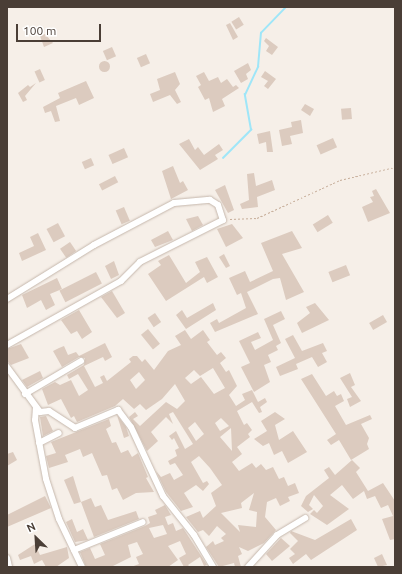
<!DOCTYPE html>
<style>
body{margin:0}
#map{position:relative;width:402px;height:574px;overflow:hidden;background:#f6efe8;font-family:Ubuntu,sans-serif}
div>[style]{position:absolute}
.stream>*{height:1.5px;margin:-0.75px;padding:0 0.75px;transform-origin:0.75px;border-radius:0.75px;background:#9fe6f8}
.building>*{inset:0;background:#dccbbf;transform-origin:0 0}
.round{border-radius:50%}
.path>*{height:1px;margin-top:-0.5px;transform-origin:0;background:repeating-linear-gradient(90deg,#c6ad99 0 2px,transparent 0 4px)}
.roads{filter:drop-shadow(0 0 1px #c5b7ac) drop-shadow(0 0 1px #c5b7ac)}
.street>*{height:6px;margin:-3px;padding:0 3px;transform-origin:3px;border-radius:3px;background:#fff}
span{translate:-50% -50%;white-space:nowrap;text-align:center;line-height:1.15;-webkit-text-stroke:3.5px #fff;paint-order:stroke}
.frame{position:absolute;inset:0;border:8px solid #4a3e36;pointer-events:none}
.north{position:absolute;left:16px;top:518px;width:40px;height:40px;-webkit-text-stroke:3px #fff;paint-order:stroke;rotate:335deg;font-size:11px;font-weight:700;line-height:16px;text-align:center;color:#4a3e36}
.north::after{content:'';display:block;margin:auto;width:14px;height:18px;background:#4a3e36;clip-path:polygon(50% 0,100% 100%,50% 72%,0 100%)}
.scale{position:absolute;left:16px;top:24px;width:85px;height:18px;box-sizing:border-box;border:2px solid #4a3e36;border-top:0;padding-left:5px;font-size:12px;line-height:14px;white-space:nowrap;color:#4a3e36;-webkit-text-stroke:3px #fff;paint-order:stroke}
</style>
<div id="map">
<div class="stream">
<div style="left:223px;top:158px;width:40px;rotate:-45deg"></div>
<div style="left:251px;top:130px;width:36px;rotate:-100deg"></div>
<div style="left:245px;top:95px;width:31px;rotate:-65deg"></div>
<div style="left:258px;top:67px;width:34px;rotate:-85deg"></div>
<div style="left:261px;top:33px;width:36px;rotate:-46deg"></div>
</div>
<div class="building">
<div style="left:239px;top:17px;width:9px;height:9px;rotate:58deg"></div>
<div style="clip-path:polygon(230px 23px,238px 37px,233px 40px,226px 25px)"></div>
<div style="clip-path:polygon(45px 34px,53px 43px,44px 47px,40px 36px)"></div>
<div style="clip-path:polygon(266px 38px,278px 47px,272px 55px,266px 51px,269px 46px,264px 41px)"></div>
<div style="left:112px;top:47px;width:10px;height:10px;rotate:66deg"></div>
<div style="left:146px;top:54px;width:10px;height:10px;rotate:66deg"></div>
<div class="round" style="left:98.5px;top:60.5px;width:11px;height:11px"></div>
<div style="clip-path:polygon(248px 63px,251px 70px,246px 74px,248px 79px,241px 83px,234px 71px)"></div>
<div style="left:40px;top:69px;width:12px;height:6px;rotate:66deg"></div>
<div style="clip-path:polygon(265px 71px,276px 79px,268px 89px,264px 86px,268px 81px,261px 77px)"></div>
<div style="clip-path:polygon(175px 72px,180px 84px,175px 90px,181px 102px,177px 104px,170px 95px,153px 102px,150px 94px,160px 90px,157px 79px)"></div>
<div style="clip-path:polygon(204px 72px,209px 81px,218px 77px,221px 83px,227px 79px,233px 87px,236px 85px,239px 88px,222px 99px,225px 106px,213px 112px,209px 98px,205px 100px,198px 87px,201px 85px,196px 76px)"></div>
<div style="clip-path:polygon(86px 81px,94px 98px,79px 105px,76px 98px,56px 106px,60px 121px,55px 122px,51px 111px,45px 113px,43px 107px,60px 98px,58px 93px)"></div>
<div style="clip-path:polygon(36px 83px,25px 96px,27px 100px,23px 102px,18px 93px,28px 85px,30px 87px)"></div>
<div style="clip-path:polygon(305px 104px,314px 109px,310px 116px,301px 110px)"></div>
<div style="left:351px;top:108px;width:11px;height:10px;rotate:85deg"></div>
<div style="clip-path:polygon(301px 120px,303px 133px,290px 136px,292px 144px,282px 146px,279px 130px,292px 127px,291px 122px)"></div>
<div style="clip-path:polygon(270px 131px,273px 152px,267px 152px,266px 142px,259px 144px,257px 134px)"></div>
<div style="left:333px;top:138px;width:10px;height:18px;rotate:66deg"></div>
<div style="clip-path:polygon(189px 139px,195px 150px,198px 147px,204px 155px,219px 144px,223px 150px,215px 155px,218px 159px,200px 170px,179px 144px)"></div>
<div style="left:124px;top:148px;width:10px;height:17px;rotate:66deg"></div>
<div style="left:91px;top:158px;width:8px;height:10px;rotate:67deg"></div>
<div style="clip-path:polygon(173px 166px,180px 183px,183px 181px,188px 190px,171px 199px,162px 171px)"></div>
<div style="clip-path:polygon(254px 173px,256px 186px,272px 180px,275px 190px,257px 197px,258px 207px,242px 209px,240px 204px,249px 200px,247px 174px)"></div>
<div style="left:115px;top:176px;width:7px;height:18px;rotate:63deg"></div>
<div style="clip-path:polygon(225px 185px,234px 210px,228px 213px,215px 190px)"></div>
<div style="clip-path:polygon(376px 189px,390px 213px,368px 222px,362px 207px,373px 202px,370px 197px,374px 196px,372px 191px)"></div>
<div style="left:124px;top:207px;width:15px;height:9px;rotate:67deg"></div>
<div style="left:328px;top:215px;width:9px;height:18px;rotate:58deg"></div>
<div style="clip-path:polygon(198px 216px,203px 225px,192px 231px,186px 219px)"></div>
<div style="left:58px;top:223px;width:15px;height:13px;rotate:62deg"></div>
<div style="clip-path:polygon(232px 224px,243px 238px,226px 247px,217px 229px)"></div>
<div style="clip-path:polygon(168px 231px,173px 240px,155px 247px,151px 240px)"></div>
<div style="clip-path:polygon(292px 231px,302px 248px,282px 254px,304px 292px,286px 300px,280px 278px,273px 279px,247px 292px,258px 314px,215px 332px,210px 323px,217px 319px,219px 323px,246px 308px,241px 293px,237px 295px,229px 278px,245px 271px,250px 282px,273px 271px,261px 243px)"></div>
<div style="clip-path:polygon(38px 233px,46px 250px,22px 261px,19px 253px,34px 246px,30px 237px)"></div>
<div style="left:70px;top:242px;width:11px;height:12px;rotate:56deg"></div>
<div style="clip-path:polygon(224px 254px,230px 266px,226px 268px,219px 257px)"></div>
<div style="clip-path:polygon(169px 255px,186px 283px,200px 272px,195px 262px,207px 257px,218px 277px,207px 283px,204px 277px,166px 301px,148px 274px,161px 265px,158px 261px)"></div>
<div style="clip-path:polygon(114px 261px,119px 275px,111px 279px,105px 266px)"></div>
<div style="left:346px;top:265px;width:11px;height:19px;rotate:68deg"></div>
<div style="left:96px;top:272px;width:13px;height:41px;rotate:63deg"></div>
<div style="clip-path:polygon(57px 278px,62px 289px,50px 294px,55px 305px,46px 310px,41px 300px,27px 308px,22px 295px)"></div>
<div style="clip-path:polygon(112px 291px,125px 313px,117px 318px,101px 297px)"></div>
<div style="clip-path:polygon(213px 303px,216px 310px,186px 329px,176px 315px,182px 310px,187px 318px)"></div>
<div style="clip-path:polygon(315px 303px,329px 320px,302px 333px,297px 323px,310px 313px,306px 307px)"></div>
<div style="clip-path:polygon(79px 310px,92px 332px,82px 339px,77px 331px,71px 334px,61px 320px)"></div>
<div style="clip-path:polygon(281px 311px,285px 319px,273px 325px,281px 343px,276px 346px,278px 350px,268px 355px,271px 362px,264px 365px,270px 382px,254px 392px,241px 367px,250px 363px,239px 341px,258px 332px,261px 338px,251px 342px,255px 350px,273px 340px,264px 319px)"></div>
<div style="left:155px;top:313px;width:11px;height:9px;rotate:56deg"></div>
<div style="left:383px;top:315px;width:8px;height:16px;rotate:60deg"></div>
<div style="left:148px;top:329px;width:19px;height:9px;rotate:51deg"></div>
<div style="clip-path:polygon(evenodd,185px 330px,191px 339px,203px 330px,210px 340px,207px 342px,217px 355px,221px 352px,226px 358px,220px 363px,226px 372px,229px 370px,237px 386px,229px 395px,236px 406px,245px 400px,242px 394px,252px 390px,258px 402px,265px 398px,267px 402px,260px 407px,262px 412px,259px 413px,252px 402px,237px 411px,244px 425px,247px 423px,252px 430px,248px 434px,250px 437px,237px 447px,242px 454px,232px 462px,239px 471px,252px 463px,256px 468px,261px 464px,266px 470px,273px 467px,279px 479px,284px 477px,288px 486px,295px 483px,299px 493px,288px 497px,290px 501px,280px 506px,276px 498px,267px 502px,265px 517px,276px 530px,264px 543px,248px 551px,239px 547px,242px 554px,238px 556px,241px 567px,235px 567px,234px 563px,219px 567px,206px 547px,213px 541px,215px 545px,224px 541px,221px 538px,226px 534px,217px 526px,209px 536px,203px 530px,198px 532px,186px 517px,200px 511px,203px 518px,216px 506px,211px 493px,222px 485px,210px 468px,199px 456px,191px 462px,203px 483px,207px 481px,209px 484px,203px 491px,196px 485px,184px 493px,193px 507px,181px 511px,166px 492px,156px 471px,161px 477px,170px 473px,174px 480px,183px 475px,175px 463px,170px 465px,168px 461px,177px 456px,175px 450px,179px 448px,174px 438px,172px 440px,169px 436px,176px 431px,185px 449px,193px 444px,173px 412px,169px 414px,173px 424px,166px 417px,151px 432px,158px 441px,147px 451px,129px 417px,135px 412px,138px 416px,133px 419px,140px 426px,166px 402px,177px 409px,185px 401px,175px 384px,162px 399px,146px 410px,140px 404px,134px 409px,123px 399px,115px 406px,77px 422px,74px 416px,71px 418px,61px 399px,48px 405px,42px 389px,55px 382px,60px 385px,71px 380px,79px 396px,88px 390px,78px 374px,69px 379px,67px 375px,84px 365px,85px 358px,79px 357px,62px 367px,53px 351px,59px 348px,64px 346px,68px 355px,76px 352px,79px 356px,105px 343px,112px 357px,105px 361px,103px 357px,84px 366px,95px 387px,103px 383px,100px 377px,104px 375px,107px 381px,131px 362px,129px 359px,133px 356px,137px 356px,142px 362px,145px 359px,154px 370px,168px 351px,181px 345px,175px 336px,185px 330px,213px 368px,225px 388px,214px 394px,201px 377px,191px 384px,185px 378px,194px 370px,200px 376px,213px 368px,185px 330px,139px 372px,145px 380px,136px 389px,130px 380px,139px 372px,185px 330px,221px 418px,229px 426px,220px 431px,215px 423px,221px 418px,185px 330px,195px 422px,204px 434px,196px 441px,188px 428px,195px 422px,185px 330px,231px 428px,232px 451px,220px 437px,231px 428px,185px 330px,254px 493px,249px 510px,257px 512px,256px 527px,238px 525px,240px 532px,221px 513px,242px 508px,241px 503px,254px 493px)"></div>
<div style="clip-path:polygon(293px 335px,302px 351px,323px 343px,327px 351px,322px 353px,327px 362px,318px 367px,312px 357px,296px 364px,298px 369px,280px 376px,276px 367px,295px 358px,285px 339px)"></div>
<div style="clip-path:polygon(21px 344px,29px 358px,11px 365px,7px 361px,7px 349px)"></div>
<div style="clip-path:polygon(40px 371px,43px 378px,27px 387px,22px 380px)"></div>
<div style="clip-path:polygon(350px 373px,355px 385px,351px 387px,361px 401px,350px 407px,347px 399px,352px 397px,340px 378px)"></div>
<div style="clip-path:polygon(312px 374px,326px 396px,334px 391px,337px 396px,341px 394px,344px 401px,335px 406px,346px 425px,370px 415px,372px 419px,361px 424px,369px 438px,367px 444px,369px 449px,351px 460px,339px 440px,331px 445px,327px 440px,336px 434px,301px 379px)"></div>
<div style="clip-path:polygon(275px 412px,285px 419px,275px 425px,279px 440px,293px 431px,307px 452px,288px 463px,282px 451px,274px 455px,269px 443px,263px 446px,254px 439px,267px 431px,261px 421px)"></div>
<div style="clip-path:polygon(117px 415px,126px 427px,129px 436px,124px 438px)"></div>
<div style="clip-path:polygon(46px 416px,53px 431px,43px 436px,40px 417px)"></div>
<div style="clip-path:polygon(109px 419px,111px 426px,106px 429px,112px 443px,116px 442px,121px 453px,128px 450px,132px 457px,138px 453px,148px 477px,146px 478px,154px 492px,136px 493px,123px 500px,117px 488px,112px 490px,107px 475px,102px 476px,92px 453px,83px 457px,80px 449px,65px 455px,68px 462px,49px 468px,46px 456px,56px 453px,51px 442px)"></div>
<div style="clip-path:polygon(13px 452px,17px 460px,7px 466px,7px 454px)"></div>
<div style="clip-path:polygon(352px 460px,360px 468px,356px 472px,368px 491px,383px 483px,395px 501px,395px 539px,390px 540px,382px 519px,393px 516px,388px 505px,381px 508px,375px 496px,367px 499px,364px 491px,353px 499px,342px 485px,330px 495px,349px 509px,327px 525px,310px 514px,314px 510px,317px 513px,323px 506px,314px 495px,309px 505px,313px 509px,308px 512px,301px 506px,306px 496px,329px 478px,324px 470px,329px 467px,335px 475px)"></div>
<div style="clip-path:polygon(73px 476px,81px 502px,74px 504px,64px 480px)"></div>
<div style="clip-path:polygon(45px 496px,51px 508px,7px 527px,7px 515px)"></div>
<div style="clip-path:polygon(91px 498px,95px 507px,101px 505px,108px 520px,136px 511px,139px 519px,94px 537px,81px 502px)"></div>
<div style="clip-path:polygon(evenodd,165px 505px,171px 515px,165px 517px,168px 525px,173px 523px,176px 531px,183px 528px,207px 565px,204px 566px,200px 557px,188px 565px,190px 567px,184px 567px,179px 558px,186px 554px,180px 541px,168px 546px,178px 560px,168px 567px,131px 567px,139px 564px,136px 557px,143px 554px,137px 542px,128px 545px,131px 557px,111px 567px,86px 567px,80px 552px,90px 548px,95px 559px,105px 555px,100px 544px,145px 526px,150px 523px,148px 517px,157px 514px,155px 510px,165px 505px,163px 525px,167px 534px,154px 538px,149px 528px,163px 525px)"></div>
<div style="clip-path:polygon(72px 519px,77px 532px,83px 529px,88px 540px,75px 542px,66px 522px)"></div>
<div style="clip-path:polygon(351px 519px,357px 530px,311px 560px,306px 554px,293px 564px,289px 558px,295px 554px,290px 549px,298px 541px,290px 533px,291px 531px,315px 540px)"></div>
<div style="clip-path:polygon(281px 538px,290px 546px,272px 561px,266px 554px)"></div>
<div style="clip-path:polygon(35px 544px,40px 555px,67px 547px,69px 558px,56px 567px,46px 567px,42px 560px,34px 564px,31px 556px,20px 560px,18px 555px)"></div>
<div style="clip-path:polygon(382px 554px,387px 565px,378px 567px,374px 558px)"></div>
</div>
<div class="path">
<div style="left:230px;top:219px;width:27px;rotate:-2deg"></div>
<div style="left:257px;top:218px;width:91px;rotate:-24.6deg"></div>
<div style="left:340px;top:180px;width:57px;rotate:-13.3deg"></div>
</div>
<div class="roads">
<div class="street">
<div style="left:7px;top:299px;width:102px;rotate:-31.8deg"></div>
<div style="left:94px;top:245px;width:90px;rotate:-27.7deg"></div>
<div style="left:174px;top:203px;width:36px;rotate:-5deg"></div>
<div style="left:210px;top:200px;width:9px;rotate:32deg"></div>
<div style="left:218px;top:205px;width:16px;rotate:72deg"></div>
<div style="left:223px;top:220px;width:93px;rotate:153.2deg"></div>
<div style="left:140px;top:262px;width:27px;rotate:135deg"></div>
<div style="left:121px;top:281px;width:131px;rotate:150.7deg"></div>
<div style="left:7px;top:367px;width:56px;rotate:53.7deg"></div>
<div style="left:40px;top:412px;width:9px;rotate:-6deg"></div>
<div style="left:49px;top:411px;width:31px;rotate:33deg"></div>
<div style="left:75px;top:428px;width:47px;rotate:-22.7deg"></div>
<div style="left:118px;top:410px;width:21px;rotate:53deg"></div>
<div style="left:131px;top:427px;width:76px;rotate:65.1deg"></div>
<div style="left:163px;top:496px;width:50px;rotate:51.5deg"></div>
<div style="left:194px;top:535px;width:37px;rotate:59deg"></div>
<div style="left:25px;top:394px;width:65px;rotate:-30.5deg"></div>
<div style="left:36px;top:407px;width:13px;rotate:94deg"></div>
<div style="left:35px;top:420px;width:60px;rotate:79.4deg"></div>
<div style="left:46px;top:479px;width:42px;rotate:72deg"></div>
<div style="left:59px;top:519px;width:53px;rotate:64.4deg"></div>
<div style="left:39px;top:443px;width:22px;rotate:-27deg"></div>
<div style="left:74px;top:550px;width:74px;rotate:-22.1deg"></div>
<div style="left:7px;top:558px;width:9px;rotate:77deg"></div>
<div style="left:248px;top:567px;width:43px;rotate:-47.8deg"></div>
<div style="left:277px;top:535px;width:33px;rotate:-31deg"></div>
</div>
</div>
<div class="frame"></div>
<div class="north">N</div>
<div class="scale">100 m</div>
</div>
